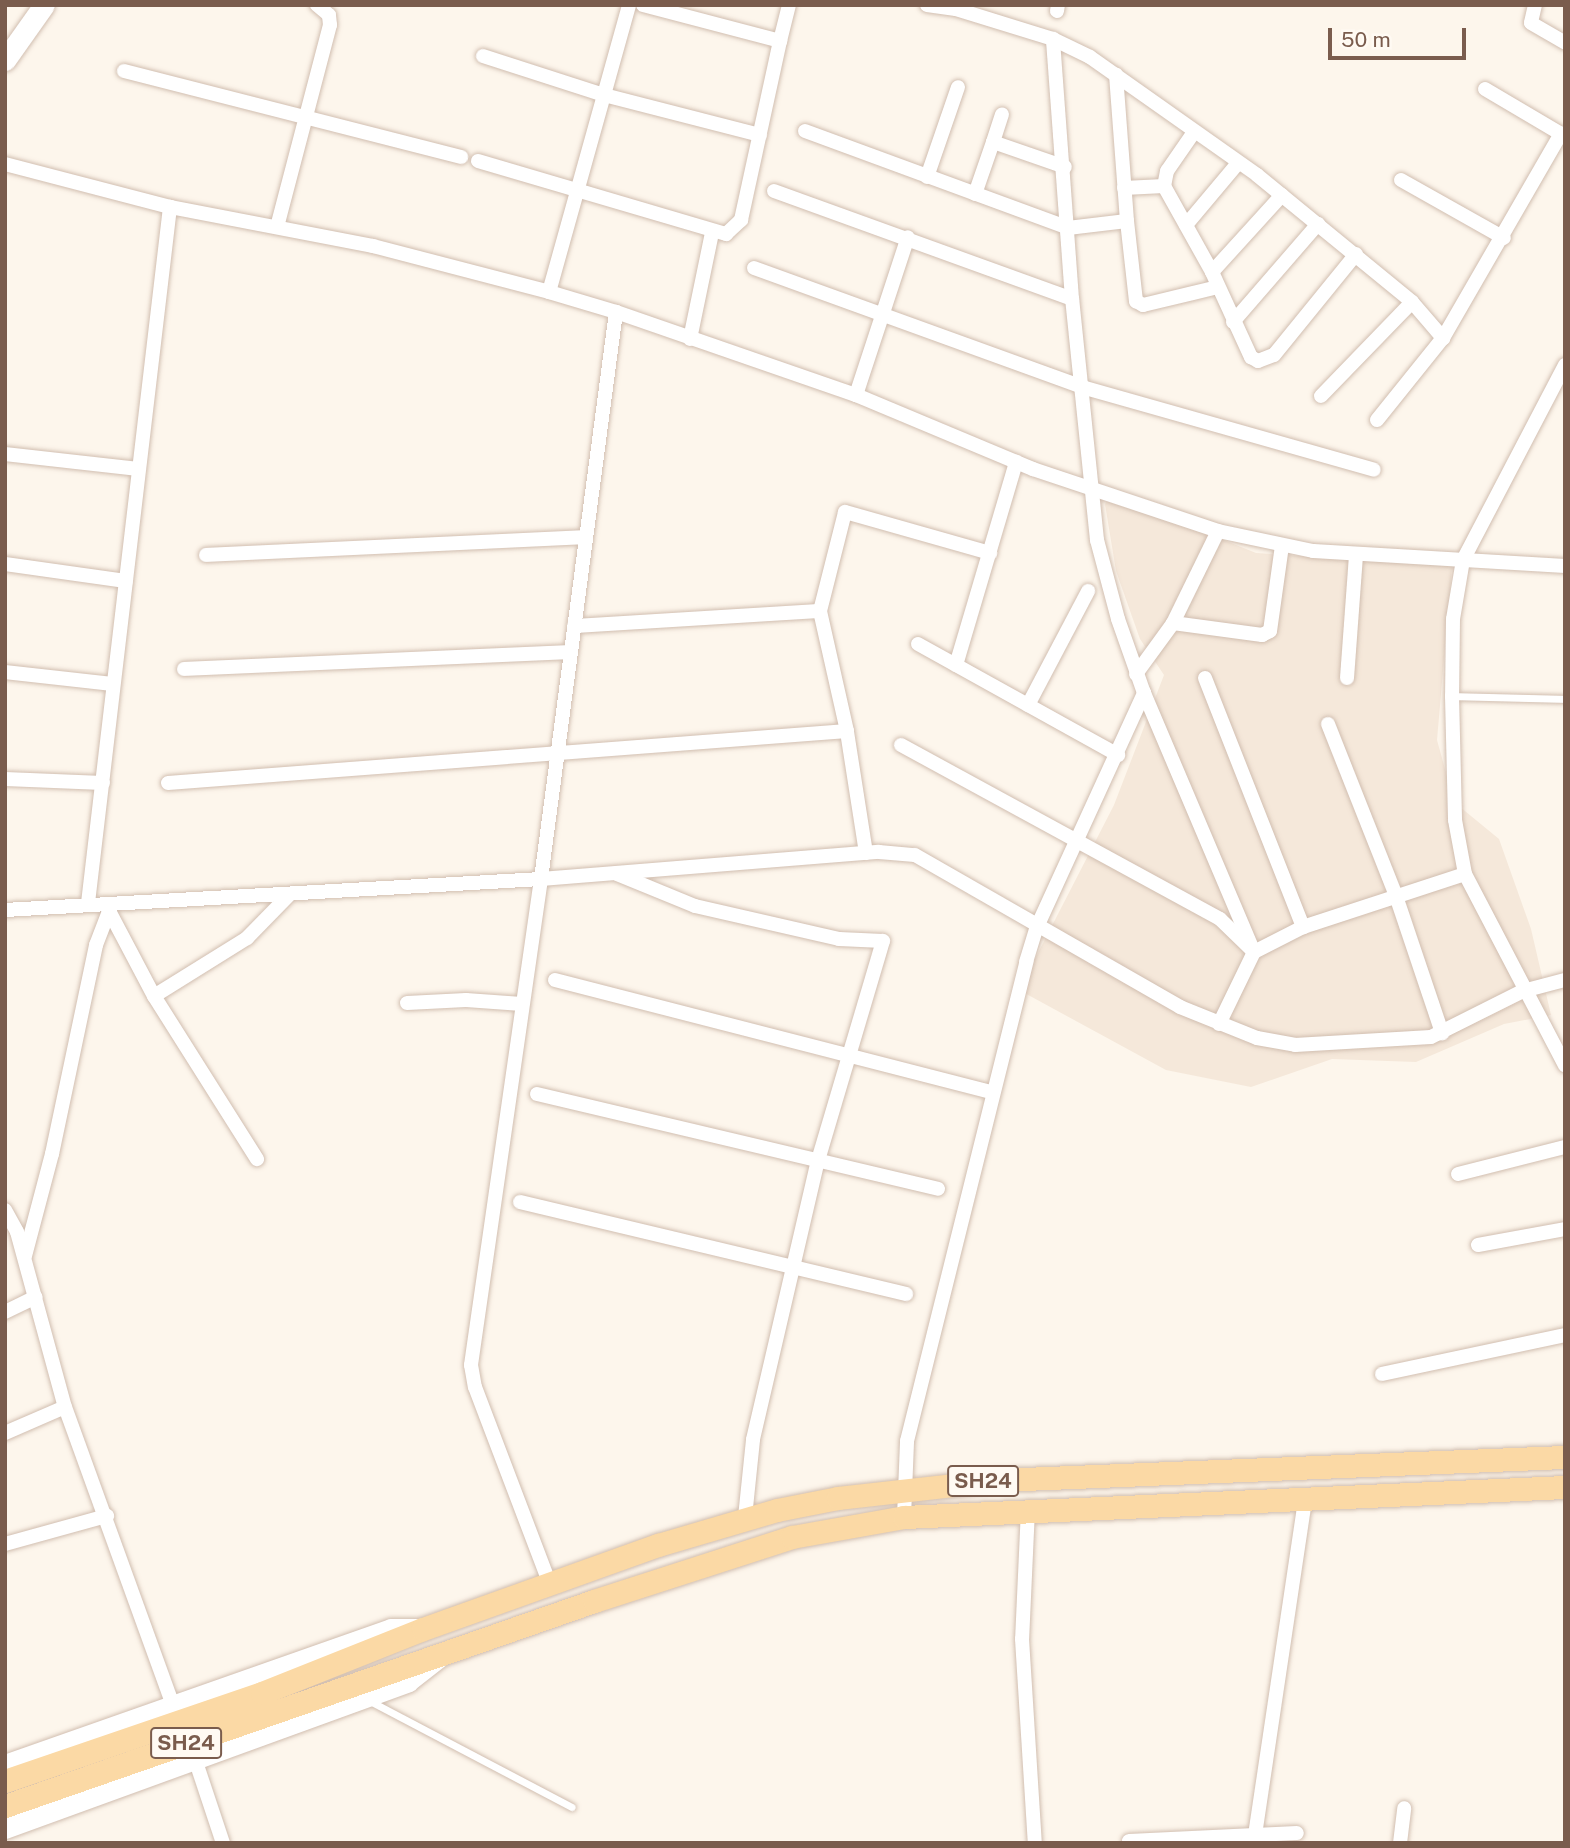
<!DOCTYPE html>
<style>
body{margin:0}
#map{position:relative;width:1570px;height:1848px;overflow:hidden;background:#fdf6ec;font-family:"Public Sans",sans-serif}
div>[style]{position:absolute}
.residential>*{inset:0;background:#f5e8da}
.roads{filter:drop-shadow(0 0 2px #d1beb0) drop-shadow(0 0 2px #d1beb0)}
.lane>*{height:7px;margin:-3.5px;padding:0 3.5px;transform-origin:3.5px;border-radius:3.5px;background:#fff}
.street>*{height:14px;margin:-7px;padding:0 7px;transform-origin:7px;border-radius:7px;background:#fff}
.secondary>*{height:21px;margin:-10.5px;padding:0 10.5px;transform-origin:10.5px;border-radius:10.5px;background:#fff}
.primary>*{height:23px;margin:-11.5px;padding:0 11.5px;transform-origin:11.5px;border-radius:11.5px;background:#fbd9a5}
span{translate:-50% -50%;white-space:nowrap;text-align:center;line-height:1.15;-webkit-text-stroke:7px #fffaf3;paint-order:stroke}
.shield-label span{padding:2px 5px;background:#fffaf3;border:2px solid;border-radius:5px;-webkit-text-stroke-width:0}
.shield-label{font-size:21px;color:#7a5c4d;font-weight:700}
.frame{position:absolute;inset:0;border:7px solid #7a5c4d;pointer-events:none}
.scale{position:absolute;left:1328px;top:28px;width:138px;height:32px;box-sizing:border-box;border:4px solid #7a5c4d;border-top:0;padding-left:9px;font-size:21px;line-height:24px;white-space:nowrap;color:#7a5c4d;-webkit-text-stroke:5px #fffaf3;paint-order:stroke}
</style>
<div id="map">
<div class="residential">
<div style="clip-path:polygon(1111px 495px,1256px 553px,1452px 566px,1437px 740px,1454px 802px,1499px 839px,1531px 929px,1551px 1015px,1504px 1024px,1416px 1062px,1332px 1059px,1251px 1087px,1166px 1070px,1019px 990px,1114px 805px,1164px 675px,1140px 639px,1116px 571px,1105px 504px)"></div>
</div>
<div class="roads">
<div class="lane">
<div style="left:1452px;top:696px;width:113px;rotate:1.5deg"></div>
<div style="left:368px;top:1700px;width:230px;rotate:27.7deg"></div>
</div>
<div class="street">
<div style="left:643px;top:5px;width:142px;rotate:14.7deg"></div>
<div style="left:780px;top:41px;width:37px;rotate:-76deg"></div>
<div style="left:927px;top:5px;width:29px;rotate:8deg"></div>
<div style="left:956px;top:9px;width:102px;rotate:17.2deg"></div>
<div style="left:1053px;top:39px;width:41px;rotate:25.9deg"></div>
<div style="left:1090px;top:57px;width:204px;rotate:35.2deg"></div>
<div style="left:1257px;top:175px;width:200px;rotate:39.3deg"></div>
<div style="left:1412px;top:302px;width:48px;rotate:49.3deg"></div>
<div style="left:1443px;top:338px;width:236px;rotate:-60deg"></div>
<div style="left:1561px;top:134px;width:4px;rotate:27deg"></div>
<div style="left:1535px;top:5px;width:18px;rotate:103deg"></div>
<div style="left:1531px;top:23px;width:39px;rotate:30deg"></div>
<div style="left:1057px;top:11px;width:6px;rotate:-81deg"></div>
<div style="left:483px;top:56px;width:127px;rotate:17.9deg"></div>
<div style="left:604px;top:95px;width:161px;rotate:14.4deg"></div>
<div style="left:124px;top:71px;width:348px;rotate:14.3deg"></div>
<div style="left:1485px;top:89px;width:88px;rotate:30.6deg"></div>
<div style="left:805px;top:131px;width:280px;rotate:20.2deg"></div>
<div style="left:1068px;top:228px;width:59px;rotate:-6.8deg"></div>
<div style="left:1127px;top:221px;width:147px;rotate:-94.3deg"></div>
<div style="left:1194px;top:132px;width:47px;rotate:124.7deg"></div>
<div style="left:1167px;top:171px;width:15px;rotate:101deg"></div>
<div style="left:1164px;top:186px;width:98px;rotate:60.8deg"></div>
<div style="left:1212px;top:272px;width:94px;rotate:65.4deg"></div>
<div style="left:1251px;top:357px;width:8px;rotate:30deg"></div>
<div style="left:1258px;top:361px;width:17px;rotate:-21deg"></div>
<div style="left:1274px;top:355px;width:130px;rotate:-50.9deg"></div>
<div style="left:993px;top:142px;width:29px;rotate:-72deg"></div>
<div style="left:478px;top:161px;width:259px;rotate:16.4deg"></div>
<div style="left:726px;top:234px;width:21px;rotate:-43deg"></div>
<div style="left:741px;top:220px;width:183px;rotate:-77.7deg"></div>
<div style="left:5px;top:164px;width:171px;rotate:14.6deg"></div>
<div style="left:170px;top:207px;width:207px;rotate:10.9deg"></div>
<div style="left:373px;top:246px;width:182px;rotate:14.6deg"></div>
<div style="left:549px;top:292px;width:298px;rotate:-74.4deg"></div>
<div style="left:927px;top:177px;width:95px;rotate:-71deg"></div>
<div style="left:1401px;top:180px;width:118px;rotate:29.4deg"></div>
<div style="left:1124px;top:188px;width:40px;rotate:-2.9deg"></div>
<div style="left:774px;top:191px;width:317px;rotate:19.9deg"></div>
<div style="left:975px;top:194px;width:55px;rotate:-70.9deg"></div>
<div style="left:993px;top:142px;width:76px;rotate:19.1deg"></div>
<div style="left:1127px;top:221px;width:81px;rotate:83.6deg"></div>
<div style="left:1136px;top:301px;width:8px;rotate:30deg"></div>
<div style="left:1143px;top:305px;width:77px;rotate:-13.5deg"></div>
<div style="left:1186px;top:225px;width:81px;rotate:-50deg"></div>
<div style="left:277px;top:227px;width:209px;rotate:-75.3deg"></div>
<div style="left:330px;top:25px;width:10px;rotate:-96deg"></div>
<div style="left:329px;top:15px;width:16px;rotate:-140deg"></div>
<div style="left:754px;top:268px;width:352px;rotate:19.9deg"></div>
<div style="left:1085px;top:388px;width:300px;rotate:15.8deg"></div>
<div style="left:1212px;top:272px;width:104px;rotate:-47.7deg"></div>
<div style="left:549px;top:292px;width:70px;rotate:16.6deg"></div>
<div style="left:1233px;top:322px;width:130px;rotate:-49.1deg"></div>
<div style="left:690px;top:339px;width:108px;rotate:-78.3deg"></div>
<div style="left:1565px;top:365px;width:220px;rotate:117.6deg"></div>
<div style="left:1463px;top:560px;width:60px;rotate:99.6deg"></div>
<div style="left:1453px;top:619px;width:77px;rotate:90.7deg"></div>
<div style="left:1452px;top:696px;width:124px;rotate:88.6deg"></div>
<div style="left:1455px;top:820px;width:55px;rotate:79.5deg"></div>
<div style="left:1465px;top:874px;width:216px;rotate:62.4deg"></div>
<div style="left:856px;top:395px;width:166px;rotate:-71.8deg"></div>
<div style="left:1321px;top:396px;width:131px;rotate:-45.9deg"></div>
<div style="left:1377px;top:420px;width:105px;rotate:-51.2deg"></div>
<div style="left:5px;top:454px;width:134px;rotate:6.4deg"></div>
<div style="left:206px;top:555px;width:380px;rotate:-2.7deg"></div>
<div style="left:5px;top:564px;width:122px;rotate:8deg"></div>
<div style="left:1565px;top:566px;width:252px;rotate:-176.6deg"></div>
<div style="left:1313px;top:551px;width:97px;rotate:-168.1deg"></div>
<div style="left:1218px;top:531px;width:195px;rotate:-161.5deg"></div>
<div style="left:1033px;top:469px;width:192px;rotate:-157.3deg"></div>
<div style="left:856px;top:395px;width:254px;rotate:-160.9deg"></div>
<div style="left:616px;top:312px;width:572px;rotate:97.54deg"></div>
<div style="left:541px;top:879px;width:339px;rotate:-4.6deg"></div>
<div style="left:879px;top:852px;width:36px;rotate:5deg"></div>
<div style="left:915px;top:855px;width:305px;rotate:29.8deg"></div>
<div style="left:1180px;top:1007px;width:83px;rotate:21.9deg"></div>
<div style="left:1257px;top:1038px;width:39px;rotate:10deg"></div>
<div style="left:1295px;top:1045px;width:136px;rotate:-3.4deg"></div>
<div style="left:1431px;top:1037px;width:103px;rotate:-26.6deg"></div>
<div style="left:1523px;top:991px;width:43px;rotate:-14.7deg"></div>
<div style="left:1173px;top:623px;width:90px;rotate:7.7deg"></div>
<div style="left:1262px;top:635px;width:9px;rotate:-27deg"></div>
<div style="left:1270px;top:631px;width:86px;rotate:-82deg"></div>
<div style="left:574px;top:626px;width:246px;rotate:-3.5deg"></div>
<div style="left:918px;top:644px;width:229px;rotate:29deg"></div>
<div style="left:956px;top:665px;width:212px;rotate:-73.5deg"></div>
<div style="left:184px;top:669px;width:386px;rotate:-2.5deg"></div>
<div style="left:5px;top:672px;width:108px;rotate:6.4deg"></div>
<div style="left:1136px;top:674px;width:63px;rotate:-54deg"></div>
<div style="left:1173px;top:623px;width:102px;rotate:-63.9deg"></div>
<div style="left:1205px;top:678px;width:268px;rotate:68.5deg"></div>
<div style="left:1347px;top:678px;width:124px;rotate:-85.8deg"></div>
<div style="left:1144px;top:693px;width:281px;rotate:67deg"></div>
<div style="left:1254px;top:952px;width:80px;rotate:115.9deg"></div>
<div style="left:1028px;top:705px;width:129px;rotate:-62.2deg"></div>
<div style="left:1328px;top:724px;width:185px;rotate:68.4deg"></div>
<div style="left:1396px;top:896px;width:145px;rotate:71.4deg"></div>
<div style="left:901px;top:745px;width:363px;rotate:28.6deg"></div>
<div style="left:1220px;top:919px;width:47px;rotate:44.1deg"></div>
<div style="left:1254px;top:952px;width:55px;rotate:-27deg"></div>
<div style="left:1303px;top:927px;width:170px;rotate:-18.1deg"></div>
<div style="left:5px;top:779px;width:98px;rotate:2.3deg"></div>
<div style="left:168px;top:783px;width:681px;rotate:-4.38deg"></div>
<div style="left:866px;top:853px;width:123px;rotate:-98.9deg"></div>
<div style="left:847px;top:731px;width:123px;rotate:-102.7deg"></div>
<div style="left:820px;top:611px;width:102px;rotate:-75.8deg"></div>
<div style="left:845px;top:512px;width:151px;rotate:15.8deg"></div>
<div style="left:617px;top:874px;width:84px;rotate:22.3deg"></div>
<div style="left:695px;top:906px;width:148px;rotate:12.9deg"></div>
<div style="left:839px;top:939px;width:44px;rotate:2.6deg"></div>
<div style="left:883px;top:941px;width:228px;rotate:106.5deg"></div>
<div style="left:818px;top:1160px;width:287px;rotate:103.1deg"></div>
<div style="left:753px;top:1440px;width:78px;rotate:95.9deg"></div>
<div style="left:88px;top:903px;width:701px;rotate:-83.28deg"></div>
<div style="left:107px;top:907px;width:101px;rotate:62.2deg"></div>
<div style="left:154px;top:996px;width:193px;rotate:57.7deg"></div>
<div style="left:5px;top:910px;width:537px;rotate:-3.31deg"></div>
<div style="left:541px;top:879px;width:491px;rotate:98.2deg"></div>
<div style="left:471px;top:1365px;width:22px;rotate:80deg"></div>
<div style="left:475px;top:1387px;width:211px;rotate:69.2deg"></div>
<div style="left:555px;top:980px;width:451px;rotate:14.4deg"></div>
<div style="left:154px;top:996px;width:110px;rotate:-31.9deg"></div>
<div style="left:247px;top:938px;width:60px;rotate:-45.7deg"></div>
<div style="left:407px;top:1003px;width:59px;rotate:-2.9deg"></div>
<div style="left:466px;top:1000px;width:56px;rotate:4.1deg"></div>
<div style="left:537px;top:1094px;width:412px;rotate:13.3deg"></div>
<div style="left:1458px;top:1174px;width:110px;rotate:-14.2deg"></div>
<div style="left:520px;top:1202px;width:397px;rotate:13.4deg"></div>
<div style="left:5px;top:1210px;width:25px;rotate:61deg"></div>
<div style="left:17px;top:1232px;width:181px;rotate:74.7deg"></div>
<div style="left:65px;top:1407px;width:317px;rotate:70.1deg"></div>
<div style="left:1478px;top:1245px;width:88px;rotate:-10.4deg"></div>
<div style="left:25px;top:1256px;width:106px;rotate:-75.2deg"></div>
<div style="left:52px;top:1154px;width:214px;rotate:-78.1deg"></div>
<div style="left:96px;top:945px;width:33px;rotate:-69deg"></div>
<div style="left:5px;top:1312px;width:34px;rotate:-26deg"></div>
<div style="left:1382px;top:1374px;width:187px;rotate:-12deg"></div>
<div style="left:5px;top:1433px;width:65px;rotate:-23.4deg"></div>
<div style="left:1028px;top:1509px;width:130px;rotate:92.6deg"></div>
<div style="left:1022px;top:1639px;width:204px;rotate:86.4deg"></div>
<div style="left:904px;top:1517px;width:76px;rotate:-87.7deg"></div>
<div style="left:907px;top:1441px;width:494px;rotate:-76deg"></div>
<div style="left:1026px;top:962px;width:34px;rotate:-73deg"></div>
<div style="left:1036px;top:929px;width:260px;rotate:-65.4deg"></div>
<div style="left:1144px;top:693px;width:78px;rotate:-109.4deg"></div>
<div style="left:1118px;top:619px;width:82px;rotate:-104.9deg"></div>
<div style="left:1097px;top:540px;width:242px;rotate:-95.9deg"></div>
<div style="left:1072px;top:299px;width:261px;rotate:-94.2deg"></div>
<div style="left:5px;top:1544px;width:106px;rotate:-15.4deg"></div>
<div style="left:196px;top:1762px;width:85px;rotate:71.6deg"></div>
<div style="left:1255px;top:1835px;width:339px;rotate:-81.5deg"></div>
<div style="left:1129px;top:1841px;width:168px;rotate:-2.7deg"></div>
<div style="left:1400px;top:1843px;width:35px;rotate:-83deg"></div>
</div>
<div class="secondary">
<div style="left:5px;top:60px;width:67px;rotate:-54.7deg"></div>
<div style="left:5px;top:1765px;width:409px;rotate:-19.4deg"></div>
<div style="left:391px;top:1629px;width:30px"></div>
<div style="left:5px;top:1828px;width:429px;rotate:-20deg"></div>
<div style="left:408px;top:1681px;width:39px;rotate:-38deg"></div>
</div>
<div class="primary">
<div style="left:5px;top:1781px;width:272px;rotate:-18.9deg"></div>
<div style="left:262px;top:1693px;width:173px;rotate:-21.7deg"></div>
<div style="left:423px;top:1629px;width:250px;rotate:-19.7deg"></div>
<div style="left:658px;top:1545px;width:124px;rotate:-16.4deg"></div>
<div style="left:777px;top:1510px;width:62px;rotate:-11.1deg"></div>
<div style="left:838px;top:1498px;width:162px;rotate:-6.4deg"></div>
<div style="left:999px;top:1480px;width:566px;rotate:-2.33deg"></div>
<div style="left:5px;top:1806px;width:624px;rotate:-19.19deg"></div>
<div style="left:594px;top:1601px;width:208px;rotate:-17.9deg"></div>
<div style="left:792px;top:1537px;width:114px;rotate:-10.1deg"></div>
<div style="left:904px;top:1517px;width:662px;rotate:-2.6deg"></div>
</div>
</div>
<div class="shield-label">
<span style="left:983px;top:1481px">SH24</span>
<span style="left:186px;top:1743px">SH24</span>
</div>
<div class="frame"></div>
<div class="scale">50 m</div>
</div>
